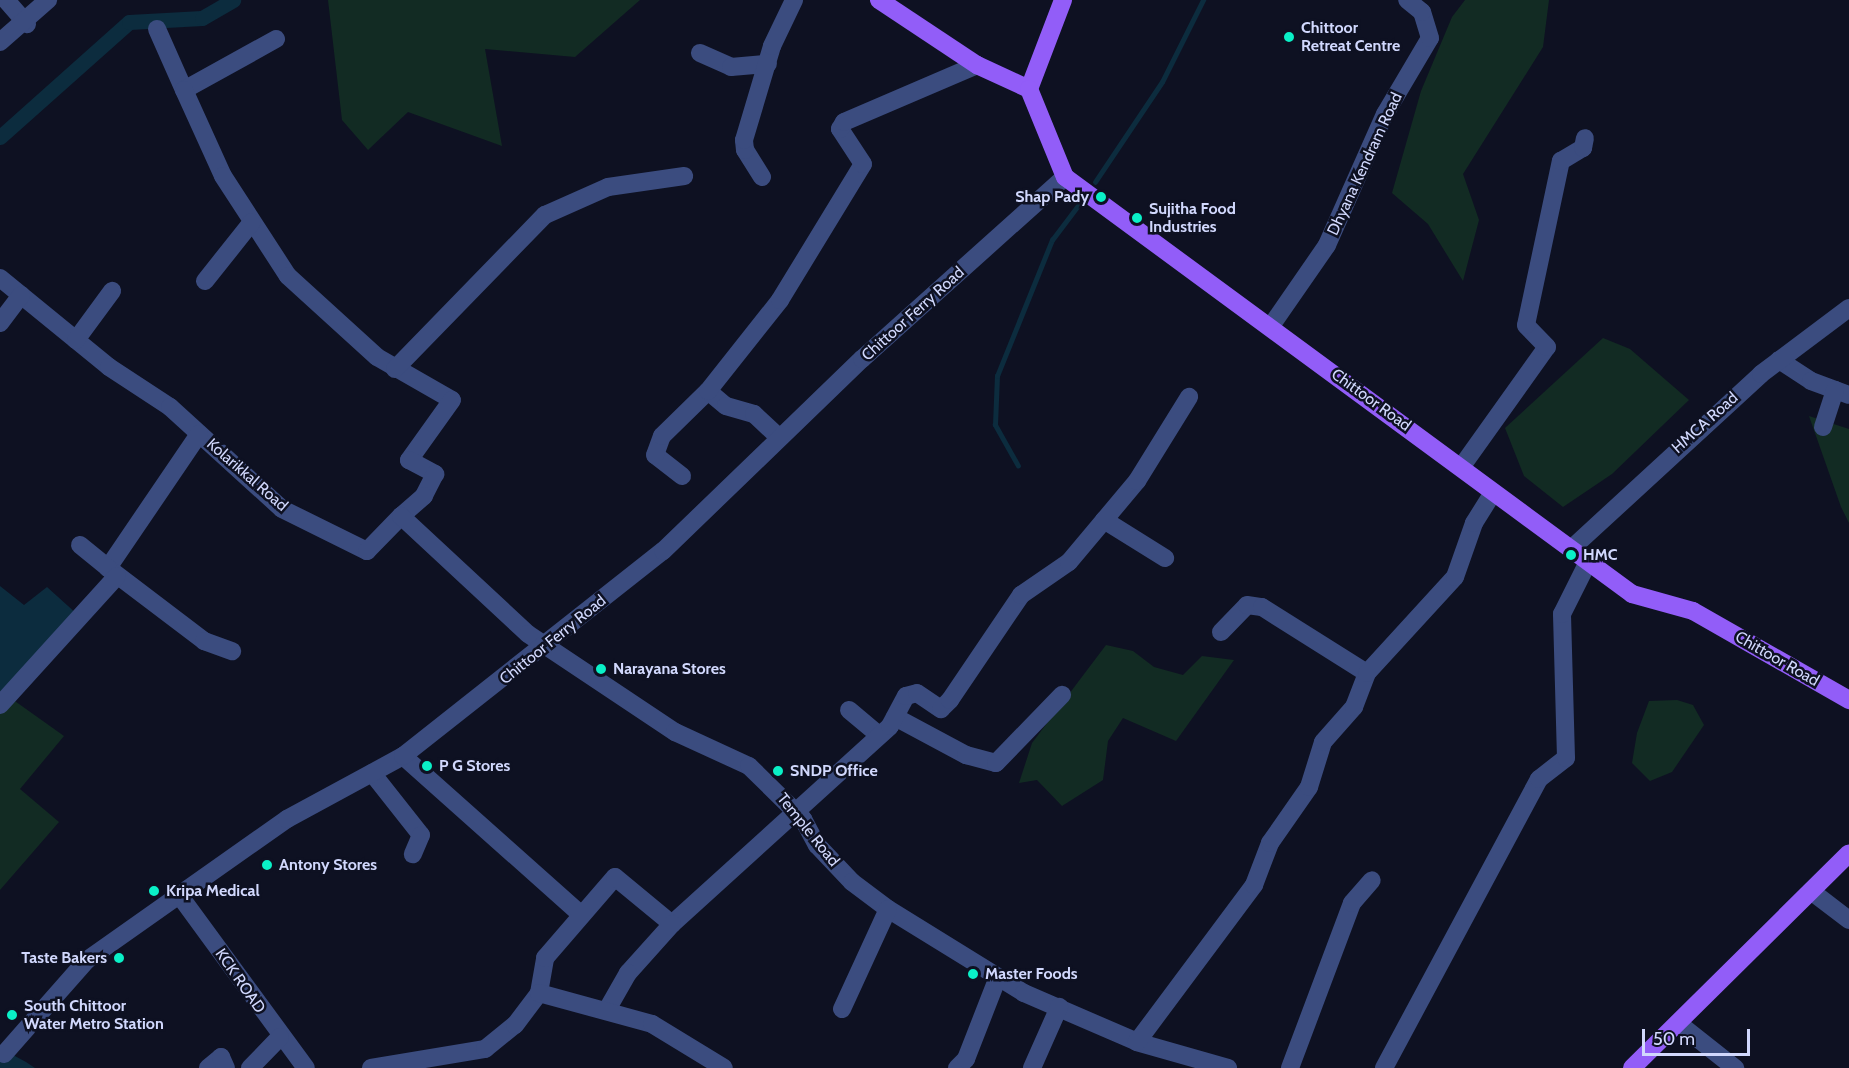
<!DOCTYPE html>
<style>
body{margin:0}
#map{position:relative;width:1849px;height:1068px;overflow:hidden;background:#0e1122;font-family:Cabin,sans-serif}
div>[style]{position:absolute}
.green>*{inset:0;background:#122b23}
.water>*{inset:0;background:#0c2c3e}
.stream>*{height:4.5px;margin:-2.25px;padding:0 2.25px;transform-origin:2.25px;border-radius:2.25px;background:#0c2c3e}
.canal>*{height:15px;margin:-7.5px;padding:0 7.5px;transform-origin:7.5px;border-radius:7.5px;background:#0c2c3e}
.minor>*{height:18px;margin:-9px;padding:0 9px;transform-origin:9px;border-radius:9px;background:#3b4c7f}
.major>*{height:18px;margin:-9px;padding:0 9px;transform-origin:9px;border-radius:9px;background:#925df8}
.dots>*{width:16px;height:16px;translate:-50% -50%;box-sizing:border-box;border:3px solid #0e1122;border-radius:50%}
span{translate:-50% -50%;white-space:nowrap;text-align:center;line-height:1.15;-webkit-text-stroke:5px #0e1122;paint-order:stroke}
.poi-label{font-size:16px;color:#d1d8fd;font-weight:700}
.left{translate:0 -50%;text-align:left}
.right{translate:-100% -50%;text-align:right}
.street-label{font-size:16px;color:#d1d8fd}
.scale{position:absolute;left:1642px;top:1029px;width:108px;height:27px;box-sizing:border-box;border:3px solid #d1d8fd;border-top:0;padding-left:8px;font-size:18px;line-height:21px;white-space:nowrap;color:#d1d8fd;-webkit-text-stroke:4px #0e1122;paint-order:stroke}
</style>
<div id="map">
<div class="green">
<div style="clip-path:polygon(328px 0,640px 0,575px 57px,485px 49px,502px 146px,408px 112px,368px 150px,342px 120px)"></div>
<div style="clip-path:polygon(1465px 0,1549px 0,1543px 47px,1463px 174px,1479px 220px,1463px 281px,1428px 224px,1392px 193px,1421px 91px,1452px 17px)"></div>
<div style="clip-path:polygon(1603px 338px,1630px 349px,1689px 400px,1612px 474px,1563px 507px,1524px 476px,1505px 428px)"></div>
<div style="clip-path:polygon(1809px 416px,1849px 429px,1849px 523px,1841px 507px)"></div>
<div style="clip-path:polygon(1106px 645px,1133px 651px,1154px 667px,1183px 675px,1202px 656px,1234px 660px,1176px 741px,1123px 718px,1108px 741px,1103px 780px,1062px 806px,1037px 780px,1019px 783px,1032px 743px)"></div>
<div style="clip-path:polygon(12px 699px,64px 736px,20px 789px,59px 822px,0 890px,0 712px)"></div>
<div style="clip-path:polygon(1677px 700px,1693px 705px,1704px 725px,1672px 772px,1650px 781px,1632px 763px,1637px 733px,1649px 701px)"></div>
</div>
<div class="water">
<div style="clip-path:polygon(0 586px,24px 605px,47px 587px,78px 615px,0 700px)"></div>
<div style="clip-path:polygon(0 1048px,26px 1062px,35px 1068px,0 1068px)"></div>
</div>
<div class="stream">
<div style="left:1095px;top:182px;width:120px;rotate:-56.2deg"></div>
<div style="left:1162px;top:82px;width:92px;rotate:-63.4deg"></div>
<div style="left:1018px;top:466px;width:47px;rotate:-119.3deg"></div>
<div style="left:995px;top:425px;width:49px;rotate:-87.7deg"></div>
<div style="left:997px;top:376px;width:147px;rotate:-68deg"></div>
<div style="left:1052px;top:240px;width:46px;rotate:-52.9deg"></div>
</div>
<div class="canal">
<div style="left:0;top:137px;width:173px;rotate:-41.7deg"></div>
<div style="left:129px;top:22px;width:73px;rotate:-3.1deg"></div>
<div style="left:202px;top:18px;width:36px;rotate:-30deg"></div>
</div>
<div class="minor">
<div style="left:6px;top:0;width:32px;rotate:49deg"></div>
<div style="left:157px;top:29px;width:67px;rotate:66.1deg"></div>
<div style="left:276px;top:39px;width:105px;rotate:151deg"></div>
<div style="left:184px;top:90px;width:94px;rotate:65.6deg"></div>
<div style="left:223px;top:176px;width:119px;rotate:57deg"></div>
<div style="left:288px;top:276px;width:120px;rotate:42.3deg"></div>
<div style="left:377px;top:357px;width:86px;rotate:29.8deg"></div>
<div style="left:452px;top:400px;width:74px;rotate:125.6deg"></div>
<div style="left:409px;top:460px;width:30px;rotate:28deg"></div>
<div style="left:435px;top:474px;width:25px;rotate:117deg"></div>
<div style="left:424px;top:496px;width:30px;rotate:139deg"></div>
<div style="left:0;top:42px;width:64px;rotate:-41.2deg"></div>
<div style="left:700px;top:53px;width:34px;rotate:24deg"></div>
<div style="left:731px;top:67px;width:37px;rotate:-5deg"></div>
<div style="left:762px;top:177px;width:32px;rotate:-122deg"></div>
<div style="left:745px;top:150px;width:10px;rotate:-96deg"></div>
<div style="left:744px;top:140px;width:98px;rotate:-73.4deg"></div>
<div style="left:772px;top:46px;width:51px;rotate:-64.4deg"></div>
<div style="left:0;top:278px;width:141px;rotate:39.2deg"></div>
<div style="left:109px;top:367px;width:73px;rotate:33.3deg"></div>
<div style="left:170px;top:407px;width:151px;rotate:42.3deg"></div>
<div style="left:282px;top:509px;width:95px;rotate:26.3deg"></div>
<div style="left:367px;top:551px;width:49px;rotate:-45.8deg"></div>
<div style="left:401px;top:516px;width:173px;rotate:42.9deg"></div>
<div style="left:528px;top:634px;width:177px;rotate:33.7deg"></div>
<div style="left:675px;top:732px;width:81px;rotate:24.7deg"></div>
<div style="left:749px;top:766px;width:76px;rotate:44.5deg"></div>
<div style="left:803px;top:819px;width:30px;rotate:62deg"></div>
<div style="left:817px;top:845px;width:51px;rotate:46.6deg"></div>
<div style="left:852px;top:882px;width:45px;rotate:36.9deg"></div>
<div style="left:888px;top:909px;width:160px;rotate:31.7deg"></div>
<div style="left:1024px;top:993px;width:123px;rotate:23.4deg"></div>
<div style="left:205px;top:281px;width:75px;rotate:-51.5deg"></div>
<div style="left:0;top:323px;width:35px;rotate:-53deg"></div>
<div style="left:1271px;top:326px;width:98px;rotate:-55.3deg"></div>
<div style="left:1327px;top:245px;width:143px;rotate:-66.1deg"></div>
<div style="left:1385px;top:114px;width:88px;rotate:-59.4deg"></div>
<div style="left:1430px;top:38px;width:27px;rotate:-107deg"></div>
<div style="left:1422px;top:12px;width:19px;rotate:-141deg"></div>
<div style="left:76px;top:340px;width:61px;rotate:-53.7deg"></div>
<div style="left:1779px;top:360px;width:38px;rotate:33deg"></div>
<div style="left:1811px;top:381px;width:40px;rotate:20.2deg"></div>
<div style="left:395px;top:369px;width:215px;rotate:-45.8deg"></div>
<div style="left:545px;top:215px;width:69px;rotate:-24deg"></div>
<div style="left:608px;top:187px;width:77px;rotate:-8.2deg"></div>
<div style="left:708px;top:391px;width:23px;rotate:40deg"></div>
<div style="left:726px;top:406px;width:29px;rotate:16deg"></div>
<div style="left:754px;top:414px;width:35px;rotate:43deg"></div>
<div style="left:1823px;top:427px;width:39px;rotate:-72deg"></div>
<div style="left:199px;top:434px;width:162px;rotate:124.2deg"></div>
<div style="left:108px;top:568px;width:121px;rotate:37.2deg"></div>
<div style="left:204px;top:641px;width:30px;rotate:20deg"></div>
<div style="left:1462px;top:466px;width:146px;rotate:-54.5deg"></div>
<div style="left:1547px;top:347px;width:30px;rotate:-134deg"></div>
<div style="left:1526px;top:325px;width:168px;rotate:-78deg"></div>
<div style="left:1561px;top:161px;width:26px;rotate:-31deg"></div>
<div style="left:1583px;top:148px;width:10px;rotate:-79deg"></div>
<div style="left:682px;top:476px;width:34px;rotate:-142deg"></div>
<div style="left:655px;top:455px;width:20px;rotate:-70deg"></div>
<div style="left:662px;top:436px;width:64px;rotate:-44.4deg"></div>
<div style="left:708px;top:391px;width:116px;rotate:-51.6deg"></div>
<div style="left:780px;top:300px;width:159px;rotate:-58.6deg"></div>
<div style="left:863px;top:164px;width:42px;rotate:-123.3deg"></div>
<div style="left:840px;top:129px;width:8px;rotate:-60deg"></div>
<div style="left:844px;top:122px;width:145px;rotate:-23.2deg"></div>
<div style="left:1104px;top:520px;width:72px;rotate:31.9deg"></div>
<div style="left:80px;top:545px;width:36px;rotate:39deg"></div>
<div style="left:1571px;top:549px;width:258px;rotate:-42.6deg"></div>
<div style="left:1761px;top:374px;width:110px;rotate:-36.9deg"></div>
<div style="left:1221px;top:632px;width:37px;rotate:-46deg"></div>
<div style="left:1247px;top:605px;width:15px;rotate:8deg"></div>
<div style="left:1262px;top:607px;width:124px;rotate:32.2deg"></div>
<div style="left:0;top:705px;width:174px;rotate:-47.8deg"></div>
<div style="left:849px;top:710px;width:38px;rotate:40deg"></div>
<div style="left:895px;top:717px;width:81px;rotate:28.2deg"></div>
<div style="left:966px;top:755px;width:31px;rotate:15deg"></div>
<div style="left:996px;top:763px;width:95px;rotate:-45.9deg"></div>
<div style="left:403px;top:756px;width:236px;rotate:41.7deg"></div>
<div style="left:372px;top:773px;width:79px;rotate:51.7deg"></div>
<div style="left:421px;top:835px;width:21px;rotate:113deg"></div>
<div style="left:1811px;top:891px;width:48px;rotate:37.3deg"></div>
<div style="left:177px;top:892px;width:218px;rotate:53.8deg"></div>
<div style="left:672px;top:924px;width:294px;rotate:-42.2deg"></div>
<div style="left:890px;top:726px;width:34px;rotate:-62deg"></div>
<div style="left:906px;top:696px;width:11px;rotate:-15deg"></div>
<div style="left:917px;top:693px;width:29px;rotate:34deg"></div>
<div style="left:941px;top:709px;width:13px;rotate:-45deg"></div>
<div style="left:950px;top:700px;width:127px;rotate:-55.9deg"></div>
<div style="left:1021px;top:595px;width:58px;rotate:-34.5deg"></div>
<div style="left:1069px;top:562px;width:106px;rotate:-50deg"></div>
<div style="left:1137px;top:481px;width:99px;rotate:-58.2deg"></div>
<div style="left:539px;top:993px;width:36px;rotate:-80deg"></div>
<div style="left:545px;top:958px;width:107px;rotate:-49.2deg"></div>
<div style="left:615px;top:877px;width:74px;rotate:39.5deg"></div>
<div style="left:672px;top:924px;width:66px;rotate:131.9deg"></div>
<div style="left:628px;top:973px;width:40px;rotate:119.7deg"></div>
<div style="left:842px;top:1009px;width:110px;rotate:-65.3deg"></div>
<div style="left:1678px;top:1023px;width:73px;rotate:38.3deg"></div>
<div style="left:4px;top:1054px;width:125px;rotate:-48.6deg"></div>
<div style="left:87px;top:960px;width:245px;rotate:-35.2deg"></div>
<div style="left:287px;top:819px;width:132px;rotate:-28.5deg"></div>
<div style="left:403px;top:756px;width:331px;rotate:-38.3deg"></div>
<div style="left:663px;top:551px;width:277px;rotate:-44deg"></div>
<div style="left:862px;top:359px;width:273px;rotate:-41.9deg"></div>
<div style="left:208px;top:1068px;width:17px;rotate:-40deg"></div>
<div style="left:221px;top:1057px;width:12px;rotate:66deg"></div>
<div style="left:250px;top:1068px;width:43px;rotate:-45.9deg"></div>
<div style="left:371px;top:1068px;width:116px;rotate:-9.5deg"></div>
<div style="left:485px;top:1049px;width:38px;rotate:-39deg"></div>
<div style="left:515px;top:1025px;width:40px;rotate:-53deg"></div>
<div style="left:539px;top:993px;width:117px;rotate:15.3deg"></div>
<div style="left:652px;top:1024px;width:84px;rotate:31.4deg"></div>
<div style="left:957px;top:1068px;width:13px;rotate:-45deg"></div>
<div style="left:966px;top:1059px;width:88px;rotate:-68.7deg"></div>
<div style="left:1032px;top:1068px;width:67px;rotate:-66.1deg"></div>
<div style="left:1228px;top:1068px;width:95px;rotate:-164.1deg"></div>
<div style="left:1137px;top:1042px;width:196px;rotate:-53.3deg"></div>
<div style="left:1254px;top:885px;width:45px;rotate:-69.1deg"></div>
<div style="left:1270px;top:843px;width:68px;rotate:-55.1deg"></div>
<div style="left:1309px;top:787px;width:47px;rotate:-72.7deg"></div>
<div style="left:1323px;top:742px;width:47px;rotate:-48.5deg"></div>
<div style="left:1354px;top:707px;width:36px;rotate:-69deg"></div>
<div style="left:1367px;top:673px;width:130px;rotate:-47.5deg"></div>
<div style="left:1455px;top:577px;width:57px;rotate:-70.6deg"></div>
<div style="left:1474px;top:523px;width:36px;rotate:-58deg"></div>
<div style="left:1290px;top:1068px;width:176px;rotate:-69.4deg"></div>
<div style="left:1352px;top:903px;width:30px;rotate:-49deg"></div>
<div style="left:1384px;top:1068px;width:328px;rotate:-61.8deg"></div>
<div style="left:1539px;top:779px;width:34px;rotate:-38deg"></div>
<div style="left:1566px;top:758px;width:144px;rotate:-91.6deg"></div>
<div style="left:1562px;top:614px;width:58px;rotate:-63.4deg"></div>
</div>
<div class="major">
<div style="left:879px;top:0;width:118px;rotate:33.6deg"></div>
<div style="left:977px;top:65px;width:57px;rotate:24.8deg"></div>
<div style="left:1063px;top:0;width:95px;rotate:110.9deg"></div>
<div style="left:1029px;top:89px;width:95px;rotate:67.8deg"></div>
<div style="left:1065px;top:177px;width:704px;rotate:36.33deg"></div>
<div style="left:1632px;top:594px;width:63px;rotate:15.6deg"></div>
<div style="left:1693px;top:611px;width:180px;rotate:29.7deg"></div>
<div style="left:1632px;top:1068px;width:305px;rotate:-44.7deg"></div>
</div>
<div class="dots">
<div style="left:1289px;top:37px;background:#0af0c7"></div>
<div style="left:1101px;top:197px;background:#0af0c7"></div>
<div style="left:1137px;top:218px;background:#0af0c7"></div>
<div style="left:1571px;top:555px;background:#0af0c7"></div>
<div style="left:601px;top:669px;background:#0af0c7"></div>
<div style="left:427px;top:766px;background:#0af0c7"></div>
<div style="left:778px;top:771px;background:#0af0c7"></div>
<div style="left:267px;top:865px;background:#0af0c7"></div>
<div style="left:154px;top:891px;background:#0af0c7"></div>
<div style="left:119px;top:958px;background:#0af0c7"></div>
<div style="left:973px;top:974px;background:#0af0c7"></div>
<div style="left:12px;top:1015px;background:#0af0c7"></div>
</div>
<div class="poi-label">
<span class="left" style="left:1301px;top:37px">Chittoor<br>Retreat Centre</span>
<span class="right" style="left:1089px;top:197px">Shap Pady</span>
<span class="left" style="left:1149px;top:218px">Sujitha Food<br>Industries</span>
<span class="left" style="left:1583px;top:555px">HMC</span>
<span class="left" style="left:613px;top:669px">Narayana Stores</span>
<span class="left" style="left:439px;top:766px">P G Stores</span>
<span class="left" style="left:790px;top:771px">SNDP Office</span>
<span class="left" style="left:279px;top:865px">Antony Stores</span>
<span class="left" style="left:166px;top:891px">Kripa Medical</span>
<span class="right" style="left:107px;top:958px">Taste Bakers</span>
<span class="left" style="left:985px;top:974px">Master Foods</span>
<span class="left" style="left:24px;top:1015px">South Chittoor<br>Water Metro Station</span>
</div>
<div class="street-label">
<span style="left:1365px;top:164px;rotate:-65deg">Dhyana Kendram Road</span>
<span style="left:913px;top:314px;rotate:-42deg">Chittoor Ferry Road</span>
<span style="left:1371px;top:400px;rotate:36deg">Chittoor Road</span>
<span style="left:1705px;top:423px;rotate:-42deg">HMCA Road</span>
<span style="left:247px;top:475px;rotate:41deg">Kolarikkal Road</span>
<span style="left:553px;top:640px;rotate:-39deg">Chittoor Ferry Road</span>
<span style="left:1777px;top:659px;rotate:30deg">Chittoor Road</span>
<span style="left:808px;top:830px;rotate:51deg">Temple Road</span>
<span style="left:240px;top:981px;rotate:55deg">KCK ROAD</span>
</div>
<div class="scale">50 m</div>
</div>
